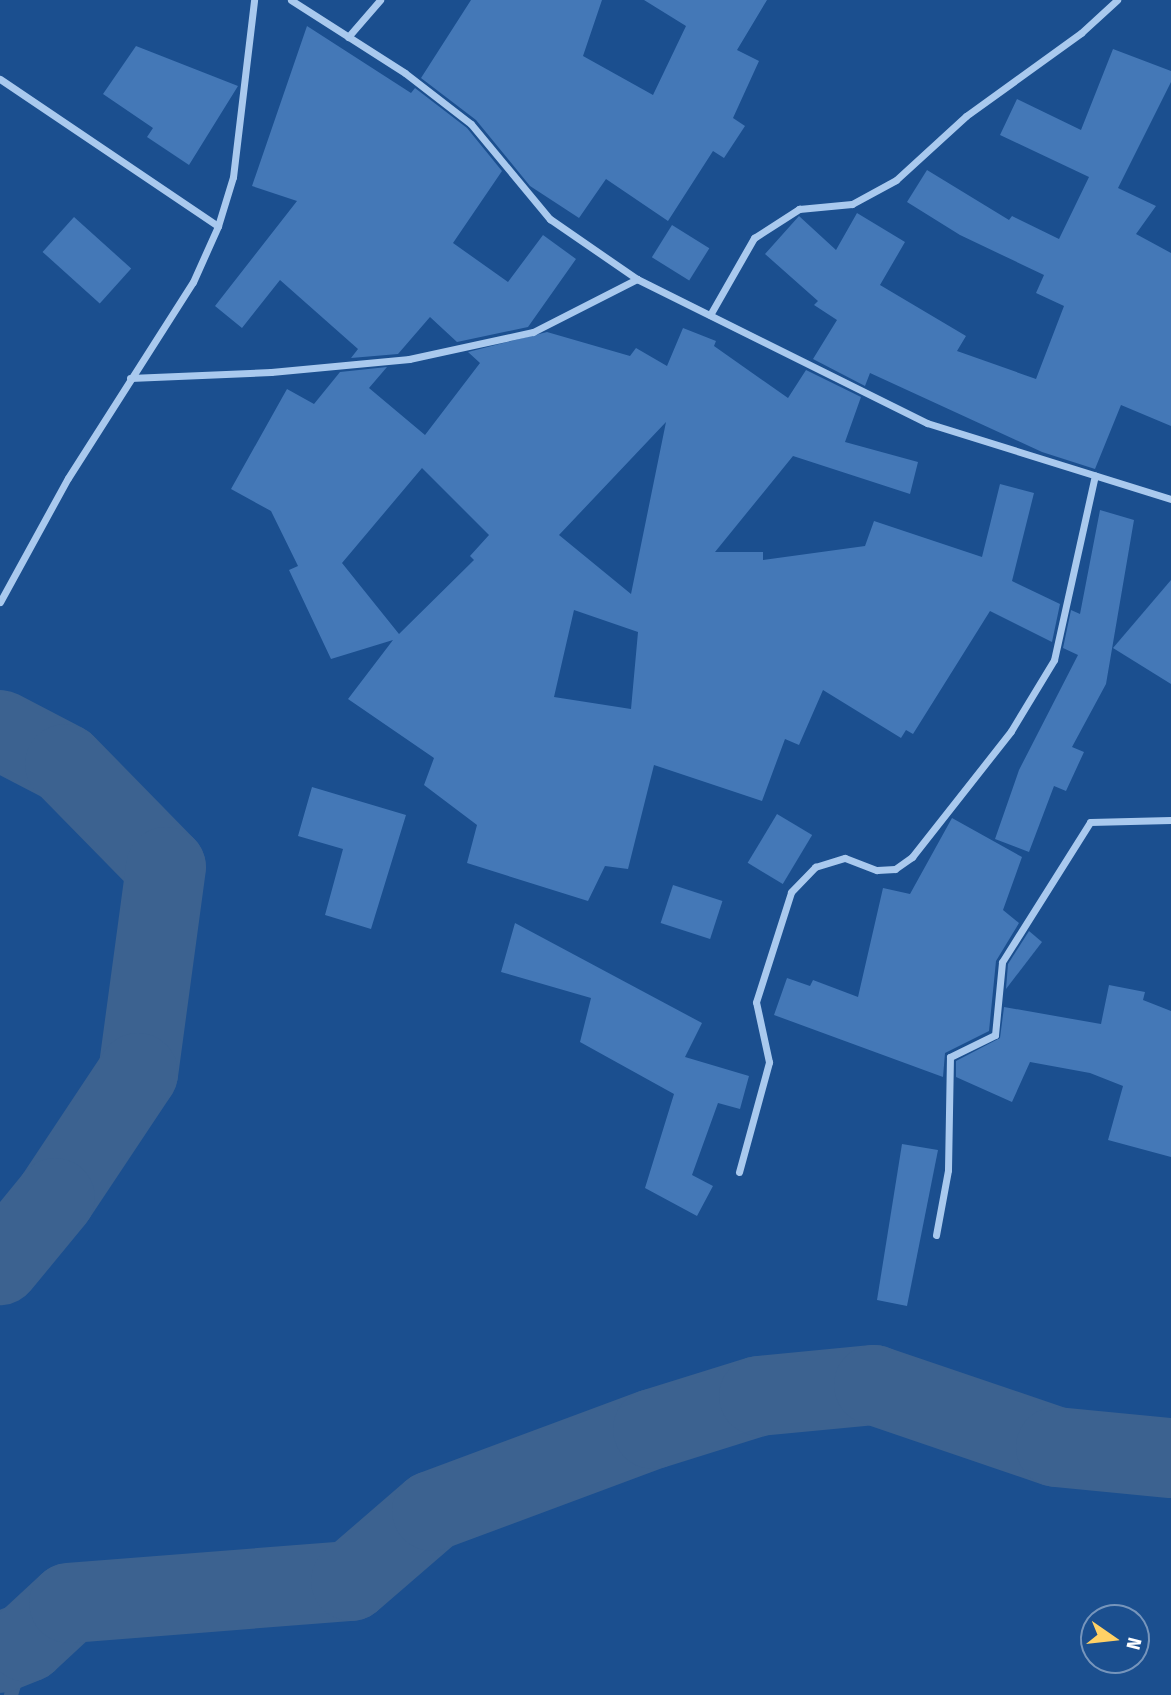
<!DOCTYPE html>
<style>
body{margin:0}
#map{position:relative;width:1171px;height:1695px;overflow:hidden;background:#1b4f8f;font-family:"Fira Sans Condensed",sans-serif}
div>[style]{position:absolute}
.stream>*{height:14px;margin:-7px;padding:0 7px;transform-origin:7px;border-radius:7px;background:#3c6290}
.river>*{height:80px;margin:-40px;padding:0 40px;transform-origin:40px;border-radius:40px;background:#3c6290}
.building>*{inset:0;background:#4478b7;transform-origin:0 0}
.minor>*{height:7px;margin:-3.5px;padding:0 3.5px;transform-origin:3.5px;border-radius:3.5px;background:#a9c9ee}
span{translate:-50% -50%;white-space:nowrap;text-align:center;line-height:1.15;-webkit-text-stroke:5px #1b4f8f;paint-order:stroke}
.north{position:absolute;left:1080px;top:1604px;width:70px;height:70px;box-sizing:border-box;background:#1b4f8f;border:2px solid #7695bc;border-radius:50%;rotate:104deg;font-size:19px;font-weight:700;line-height:28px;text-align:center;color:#fff}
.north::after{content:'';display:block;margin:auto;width:24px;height:32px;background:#ffd166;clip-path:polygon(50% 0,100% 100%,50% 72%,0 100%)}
</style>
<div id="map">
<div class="stream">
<div style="left:11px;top:1695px;width:55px;rotate:-73.2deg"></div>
</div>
<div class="river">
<div style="left:0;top:730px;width:73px;rotate:27.6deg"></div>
<div style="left:65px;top:764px;width:144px;rotate:45.6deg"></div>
<div style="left:166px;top:867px;width:208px;rotate:97.7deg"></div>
<div style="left:138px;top:1073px;width:150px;rotate:123.6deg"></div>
<div style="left:55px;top:1198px;width:87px;rotate:129.4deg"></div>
<div style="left:0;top:1653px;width:29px;rotate:-22deg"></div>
<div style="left:27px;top:1642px;width:57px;rotate:-42.9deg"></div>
<div style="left:69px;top:1603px;width:283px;rotate:-4.5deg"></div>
<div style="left:351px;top:1581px;width:107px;rotate:-40.8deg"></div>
<div style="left:432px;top:1511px;width:236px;rotate:-20.4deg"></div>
<div style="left:653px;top:1429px;width:111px;rotate:-17.3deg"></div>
<div style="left:759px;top:1396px;width:116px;rotate:-5.5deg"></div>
<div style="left:874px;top:1385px;width:192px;rotate:18.8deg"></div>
<div style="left:1056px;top:1447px;width:116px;rotate:5.5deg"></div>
</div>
<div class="building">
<div style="clip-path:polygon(471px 0,602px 0,583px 56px,653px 95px,686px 26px,644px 0,767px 0,737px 50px,759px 61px,733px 118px,745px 126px,724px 158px,713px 151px,668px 221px,606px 179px,579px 218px,530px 186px,476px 120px,421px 78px)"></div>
<div style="clip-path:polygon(307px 26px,411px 93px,415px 88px,467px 128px,502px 171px,453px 243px,508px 282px,543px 235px,576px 259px,528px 327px,457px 342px,430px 317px,398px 354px,351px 358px,358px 349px,280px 280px,242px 328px,215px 306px,297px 201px,252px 186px)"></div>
<div style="clip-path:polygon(136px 46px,238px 86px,189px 165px,147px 137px,153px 128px,103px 94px)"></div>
<div style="clip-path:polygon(1113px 49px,1171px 71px,1171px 82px,1118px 188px,1156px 206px,1136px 234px,1171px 253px,1171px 426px,1121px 405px,1095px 469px,1042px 452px,870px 373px,865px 386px,813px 359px,837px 320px,814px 305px,818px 301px,765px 254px,799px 216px,836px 250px,857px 213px,905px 242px,880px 285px,966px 336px,957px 351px,1036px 379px,1064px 306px,1036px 293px,1044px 275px,960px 235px,907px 202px,927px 170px,1009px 220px,1012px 216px,1059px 239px,1089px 177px,1000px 135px,1017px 99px,1081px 130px)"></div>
<div style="left:74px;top:217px;width:77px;height:47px;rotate:42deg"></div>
<div style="left:672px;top:225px;width:44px;height:38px;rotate:32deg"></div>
<div style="clip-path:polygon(evenodd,683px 328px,716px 341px,714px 346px,788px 398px,806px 370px,861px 397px,845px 442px,918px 462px,910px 494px,793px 456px,715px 552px,763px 552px,763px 560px,865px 546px,874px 521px,982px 557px,1000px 484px,1034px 493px,1012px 581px,1060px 604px,1052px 642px,990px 611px,913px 734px,906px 730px,901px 738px,823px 690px,799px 745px,785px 739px,762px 801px,654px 765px,628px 869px,605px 866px,588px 901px,467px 863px,477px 825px,424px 785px,434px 758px,348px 699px,393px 640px,331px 659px,289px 570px,298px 566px,271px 511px,231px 489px,287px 389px,314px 404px,340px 372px,387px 367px,369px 388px,425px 435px,480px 363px,468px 352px,547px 332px,630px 356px,636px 348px,667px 366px,683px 328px,666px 422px,631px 594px,559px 535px,666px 422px,683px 328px,422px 468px,489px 535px,470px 556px,474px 560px,399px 634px,342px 563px,422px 468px,683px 328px,574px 610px,638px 632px,631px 709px,554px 697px,574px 610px)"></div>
<div style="clip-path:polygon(1100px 510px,1134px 520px,1106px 684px,1072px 747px,1084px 752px,1066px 791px,1054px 786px,1029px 852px,995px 839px,1019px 770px,1078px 655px,1063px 648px,1071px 610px,1080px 614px)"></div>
<div style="clip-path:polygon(1171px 580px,1171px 684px,1113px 648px)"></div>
<div style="clip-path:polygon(312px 787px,406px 815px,371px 929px,325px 915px,343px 849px,298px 836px)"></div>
<div style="left:777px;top:814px;width:41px;height:57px;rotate:31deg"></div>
<div style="clip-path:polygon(952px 818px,1022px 857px,1003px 910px,1019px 923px,996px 961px,989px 1031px,945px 1053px,943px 1077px,774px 1015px,787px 978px,810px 986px,813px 980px,858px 997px,883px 888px,910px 894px)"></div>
<div style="left:673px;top:885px;width:52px;height:40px;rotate:18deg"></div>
<div style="clip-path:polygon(515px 923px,702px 1023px,685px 1057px,749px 1076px,740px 1109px,718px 1103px,692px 1175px,713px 1186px,697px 1216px,645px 1188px,674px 1094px,580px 1042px,591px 998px,501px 972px)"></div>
<div style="clip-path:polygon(1029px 931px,1042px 942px,1006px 989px,1008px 964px)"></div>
<div style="clip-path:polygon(1109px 985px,1145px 992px,1143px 1000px,1171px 1011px,1171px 1157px,1108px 1140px,1123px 1086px,1090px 1073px,1030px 1062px,1012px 1102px,956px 1077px,956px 1061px,1000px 1038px,1004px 1007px,1101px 1024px)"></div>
<div style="clip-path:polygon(902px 1144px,938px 1150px,907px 1306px,877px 1300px)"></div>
</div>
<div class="minor">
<div style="left:291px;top:0;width:135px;rotate:32.6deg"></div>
<div style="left:405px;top:73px;width:83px;rotate:37.7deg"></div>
<div style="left:471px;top:124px;width:124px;rotate:50.3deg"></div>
<div style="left:550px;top:219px;width:106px;rotate:34.6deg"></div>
<div style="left:637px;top:279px;width:324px;rotate:26.4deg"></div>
<div style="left:927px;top:423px;width:256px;rotate:17.3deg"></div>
<div style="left:348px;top:37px;width:49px;rotate:-49.1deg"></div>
<div style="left:0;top:79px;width:263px;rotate:34deg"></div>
<div style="left:710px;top:315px;width:89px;rotate:-60.3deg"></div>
<div style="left:754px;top:238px;width:54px;rotate:-32.8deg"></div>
<div style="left:799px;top:209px;width:53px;rotate:-5.4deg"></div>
<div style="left:852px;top:204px;width:50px;rotate:-28.6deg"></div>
<div style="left:896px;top:180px;width:95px;rotate:-42.4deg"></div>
<div style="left:966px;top:116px;width:142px;rotate:-35.8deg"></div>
<div style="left:1081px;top:33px;width:49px;rotate:-42.5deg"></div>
<div style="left:130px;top:378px;width:141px;rotate:-2.4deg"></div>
<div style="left:271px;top:372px;width:139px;rotate:-5.4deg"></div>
<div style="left:409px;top:359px;width:127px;rotate:-12.3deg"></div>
<div style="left:533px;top:332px;width:117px;rotate:-27deg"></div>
<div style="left:0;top:602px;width:141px;rotate:-61.3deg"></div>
<div style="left:68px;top:478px;width:232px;rotate:-57.5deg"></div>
<div style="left:193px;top:282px;width:61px;rotate:-65.9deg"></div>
<div style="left:218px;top:226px;width:51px;rotate:-73deg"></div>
<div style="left:233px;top:177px;width:178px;rotate:-83.2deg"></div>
<div style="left:739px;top:1172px;width:114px;rotate:-74.7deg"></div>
<div style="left:769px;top:1062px;width:61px;rotate:-102.2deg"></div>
<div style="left:756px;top:1002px;width:115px;rotate:-72.3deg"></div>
<div style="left:791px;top:892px;width:35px;rotate:-46deg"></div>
<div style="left:815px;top:867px;width:31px;rotate:-17deg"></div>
<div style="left:845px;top:858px;width:34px;rotate:21deg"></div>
<div style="left:877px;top:870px;width:18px;rotate:-3deg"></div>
<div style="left:895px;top:869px;width:21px;rotate:-35deg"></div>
<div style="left:912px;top:857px;width:160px;rotate:-51.8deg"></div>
<div style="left:1011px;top:731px;width:83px;rotate:-58.8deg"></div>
<div style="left:1054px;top:660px;width:189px;rotate:-77.5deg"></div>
<div style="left:936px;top:1235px;width:66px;rotate:-79.5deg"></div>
<div style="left:948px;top:1170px;width:113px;rotate:-89deg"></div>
<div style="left:950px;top:1057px;width:50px;rotate:-26.1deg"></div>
<div style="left:995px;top:1035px;width:73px;rotate:-84.5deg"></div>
<div style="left:1002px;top:962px;width:165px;rotate:-57.8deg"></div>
<div style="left:1090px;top:822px;width:81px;rotate:-1.4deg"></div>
</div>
<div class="north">N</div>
</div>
